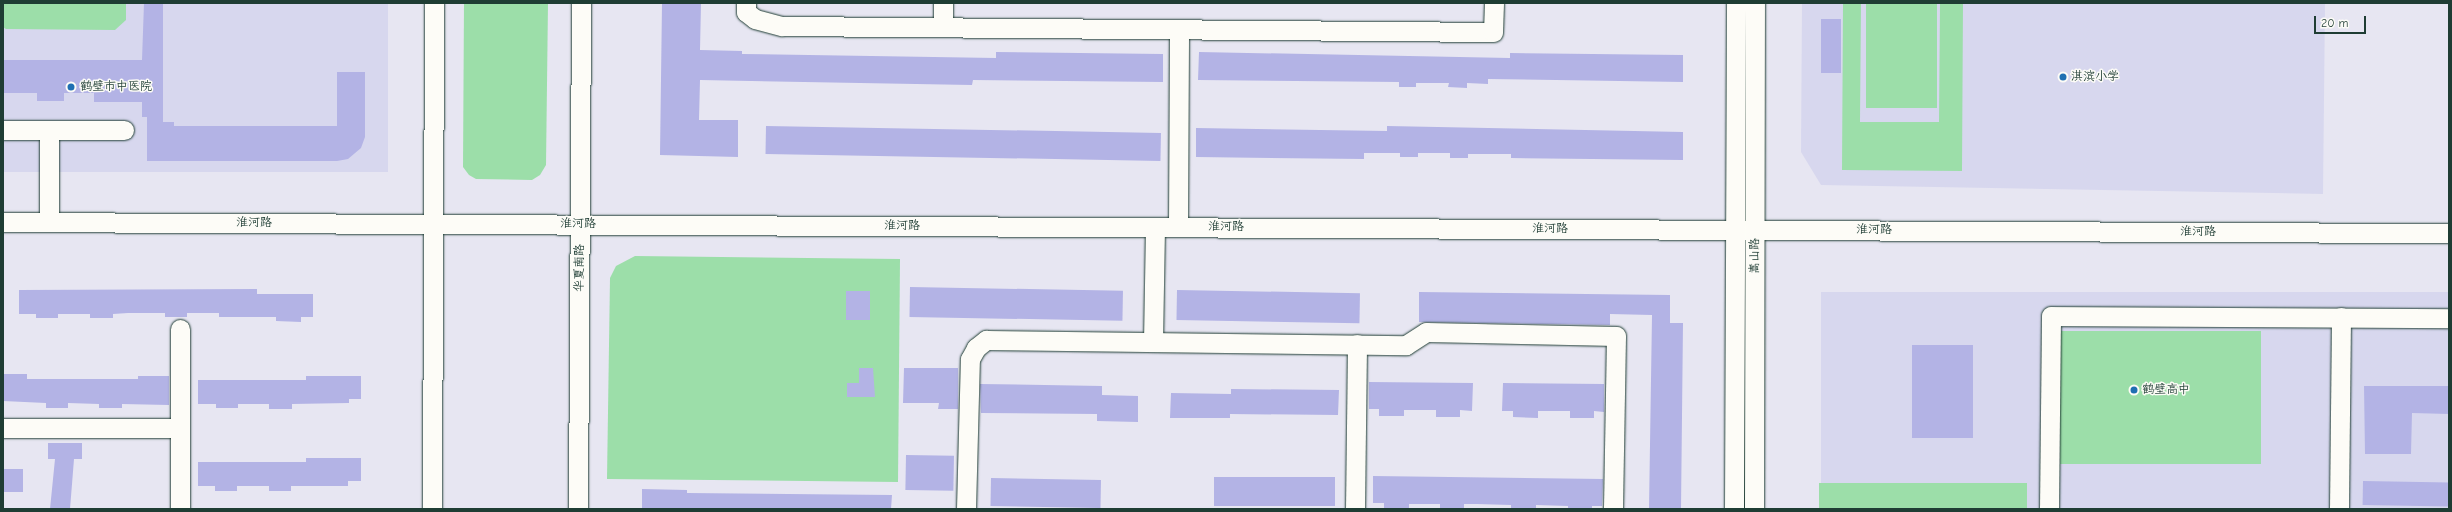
<!DOCTYPE html>
<meta charset="utf-8">
<style>
body{margin:0}
#map{position:relative;width:2452px;height:512px;overflow:hidden;background:#e7e6f2;font-family:"Comic Neue","LXGW WenKai TC",sans-serif}
div>[style]{position:absolute}
.built>*{inset:0;background:#d7d7ee;transform-origin:0 0}
.green>*{inset:0;background:#9cdea9;transform-origin:0 0}
.building>*{inset:0;background:#b3b3e5;transform-origin:0 0}
.roads{filter:drop-shadow(0 0 1px #1f3d34) drop-shadow(0 0 1px #1f3d34)}
.minor>*{height:19px;margin:-9.5px;padding:0 9.5px;transform-origin:9.5px;border-radius:9.5px;background:#fdfcf7}
.dots>*{width:11px;height:11px;translate:-50% -50%;box-sizing:border-box;border:2px solid #fdfcf7;border-radius:50%}
span{translate:-50% -50%;white-space:nowrap;text-align:center;line-height:1.15;-webkit-text-stroke:3px #fdfcf7;paint-order:stroke}
.poi-label{font-size:12px;color:#1f3d34}
.left{translate:0 -50%;text-align:left}
.street-label{font-size:12px;color:#1f3d34}
.frame{position:absolute;inset:0;border:4px solid #1f3d34;pointer-events:none}
.scale{position:absolute;left:2314px;top:16px;width:52px;height:18px;box-sizing:border-box;border:2px solid #1f3d34;border-top:0;padding-left:5px;font-size:12px;line-height:14px;white-space:nowrap;color:#1f3d34;-webkit-text-stroke:3px #fdfcf7;paint-order:stroke}
</style>
<div id="map">
<div class="built">
<div style="left:3px;top:3px;width:385px;height:169px"></div>
<div style="clip-path:polygon(1802px 3px,2325px 3px,2323px 194px,1821px 185px,1801px 152px)"></div>
<div style="left:1821px;top:292px;width:628px;height:217px"></div>
</div>
<div class="green">
<div style="clip-path:polygon(3px 3px,126px 3px,126px 20px,115px 30px,6px 29px,3px 27px)"></div>
<div style="clip-path:polygon(464px 3px,548px 3px,546px 165px,540px 175px,532px 180px,476px 179px,469px 175px,463px 167px)"></div>
<div style="clip-path:polygon(1843px 3px,1861px 3px,1860px 122px,1939px 122px,1940px 3px,1963px 3px,1962px 171px,1842px 170px)"></div>
<div style="left:1866px;top:3px;width:71px;height:105px"></div>
<div style="clip-path:polygon(635px 256px,900px 259px,898px 482px,607px 479px,610px 278px,616px 266px)"></div>
<div style="left:2060px;top:331px;width:201px;height:133px"></div>
<div style="left:1819px;top:483px;width:208px;height:26px"></div>
</div>
<div class="building">
<div style="clip-path:polygon(144px 3px,163px 3px,163px 122px,174px 122px,174px 126px,337px 126px,337px 72px,365px 72px,365px 137px,361px 148px,348px 159px,337px 161px,147px 161px,147px 117px,142px 117px,142px 102px,94px 102px,94px 93px,64px 93px,64px 101px,37px 101px,37px 93px,3px 93px,3px 60px,142px 60px)"></div>
<div style="clip-path:polygon(662px 3px,701px 3px,700px 50px,742px 51px,742px 54px,996px 58px,996px 52px,1163px 54px,1163px 82px,973px 80px,972px 85px,700px 80px,699px 120px,738px 120px,738px 157px,660px 155px)"></div>
<div style="left:1821px;top:19px;width:20px;height:54px"></div>
<div style="clip-path:polygon(1199px 52px,1510px 58px,1510px 53px,1683px 55px,1683px 82px,1488px 79px,1488px 84px,1467px 83px,1467px 88px,1448px 87px,1449px 83px,1416px 83px,1416px 87px,1399px 87px,1399px 82px,1198px 80px)"></div>
<div style="left:766px;top:126px;width:395px;height:28px;rotate:1deg"></div>
<div style="clip-path:polygon(1387px 126px,1683px 132px,1683px 160px,1511px 158px,1511px 154px,1468px 154px,1468px 158px,1450px 158px,1450px 153px,1418px 153px,1418px 157px,1400px 157px,1400px 153px,1364px 153px,1364px 159px,1196px 157px,1196px 128px,1387px 131px)"></div>
<div style="left:910px;top:287px;width:213px;height:30px;rotate:1deg"></div>
<div style="clip-path:polygon(257px 289px,257px 294px,313px 294px,313px 317px,301px 317px,301px 322px,276px 321px,276px 317px,219px 317px,219px 313px,187px 313px,187px 317px,165px 317px,165px 313px,128px 313px,113px 314px,113px 318px,90px 318px,90px 314px,58px 314px,58px 318px,36px 318px,36px 314px,19px 314px,19px 290px)"></div>
<div style="left:1177px;top:290px;width:183px;height:30px;rotate:1deg"></div>
<div style="left:846px;top:291px;width:24px;height:29px"></div>
<div style="clip-path:polygon(1419px 292px,1670px 295px,1670px 323px,1683px 323px,1681px 509px,1649px 509px,1652px 315px,1610px 314px,1610px 325px,1419px 322px)"></div>
<div style="left:1912px;top:345px;width:61px;height:93px"></div>
<div style="clip-path:polygon(859px 368px,873px 368px,875px 397px,847px 397px,847px 383px,859px 383px)"></div>
<div style="clip-path:polygon(904px 368px,958px 368px,958px 409px,938px 409px,939px 403px,903px 403px)"></div>
<div style="clip-path:polygon(3px 374px,27px 374px,27px 379px,138px 379px,138px 376px,169px 376px,169px 405px,122px 404px,122px 408px,99px 408px,99px 404px,68px 403px,68px 408px,46px 408px,46px 403px,3px 401px)"></div>
<div style="clip-path:polygon(306px 376px,361px 376px,361px 399px,349px 399px,349px 403px,292px 404px,292px 409px,269px 409px,269px 404px,238px 404px,238px 408px,216px 408px,216px 404px,198px 404px,198px 380px,306px 380px)"></div>
<div style="clip-path:polygon(1369px 382px,1473px 383px,1472px 411px,1460px 410px,1460px 417px,1436px 417px,1436px 410px,1404px 410px,1404px 416px,1379px 416px,1379px 409px,1369px 409px)"></div>
<div style="clip-path:polygon(1503px 383px,1604px 384px,1604px 412px,1594px 411px,1594px 418px,1570px 418px,1570px 411px,1538px 411px,1538px 418px,1513px 417px,1513px 411px,1502px 411px)"></div>
<div style="clip-path:polygon(980px 384px,1102px 386px,1102px 395px,1138px 396px,1138px 422px,1097px 421px,1097px 414px,981px 413px)"></div>
<div style="clip-path:polygon(2364px 386px,2449px 386px,2449px 414px,2412px 413px,2411px 454px,2365px 454px)"></div>
<div style="clip-path:polygon(1231px 389px,1339px 390px,1338px 415px,1230px 414px,1230px 418px,1170px 418px,1171px 393px,1231px 394px)"></div>
<div style="clip-path:polygon(48px 443px,82px 443px,82px 459px,74px 459px,70px 509px,50px 509px,55px 459px,48px 459px)"></div>
<div style="left:906px;top:455px;width:48px;height:35px;rotate:1deg"></div>
<div style="clip-path:polygon(306px 458px,361px 458px,361px 481px,348px 481px,348px 486px,291px 486px,291px 491px,269px 491px,269px 486px,237px 486px,237px 491px,215px 491px,215px 486px,198px 486px,198px 462px,306px 462px)"></div>
<div style="left:3px;top:469px;width:20px;height:23px"></div>
<div style="clip-path:polygon(1373px 476px,1603px 479px,1602px 506px,1592px 506px,1592px 509px,1568px 509px,1568px 506px,1536px 505px,1536px 509px,1511px 509px,1511px 505px,1477px 504px,1464px 504px,1464px 509px,1440px 509px,1440px 504px,1409px 504px,1409px 509px,1384px 509px,1384px 503px,1373px 503px)"></div>
<div style="left:1214px;top:477px;width:121px;height:29px"></div>
<div style="left:991px;top:478px;width:110px;height:28px;rotate:1deg"></div>
<div style="left:2363px;top:481px;width:86px;height:24px;rotate:1deg"></div>
<div style="clip-path:polygon(642px 489px,687px 490px,687px 493px,892px 495px,891px 509px,642px 509px)"></div>
</div>
<div class="roads">
<div class="minor">
<div style="left:746px;top:3px;width:9px;rotate:90deg"></div>
<div style="left:746px;top:12px;width:11px;rotate:38deg"></div>
<div style="left:755px;top:19px;width:28px;rotate:15deg"></div>
<div style="left:782px;top:26px;width:711px;rotate:0.48deg"></div>
<div style="left:1493px;top:32px;width:29px;rotate:-88deg"></div>
<div style="left:943px;top:27px;width:24px;rotate:-90deg"></div>
<div style="left:3px;top:130px;width:121px"></div>
<div style="left:3px;top:222px;width:2446px;rotate:0.26deg"></div>
<div style="left:49px;top:222px;width:92px;rotate:-90deg"></div>
<div style="left:1178px;top:227px;width:198px;rotate:-89.7deg"></div>
<div style="left:1153px;top:342px;width:115px;rotate:-89deg"></div>
<div style="left:3px;top:428px;width:177px"></div>
<div style="left:180px;top:509px;width:180px;rotate:-90deg"></div>
<div style="left:432px;top:509px;width:506px;rotate:-89.77deg"></div>
<div style="left:578px;top:509px;width:506px;rotate:-89.66deg"></div>
<div style="left:966px;top:509px;width:150px;rotate:-88.5deg"></div>
<div style="left:970px;top:359px;width:13px;rotate:-61deg"></div>
<div style="left:976px;top:348px;width:13px;rotate:-39deg"></div>
<div style="left:986px;top:340px;width:420px;rotate:0.7deg"></div>
<div style="left:1406px;top:345px;width:24px;rotate:-33deg"></div>
<div style="left:1426px;top:332px;width:190px;rotate:1.2deg"></div>
<div style="left:1616px;top:336px;width:173px;rotate:91deg"></div>
<div style="left:1355px;top:509px;width:165px;rotate:-89.3deg"></div>
<div style="left:1734px;top:509px;width:506px;rotate:-89.77deg"></div>
<div style="left:1754px;top:509px;width:506px;rotate:-89.89deg"></div>
<div style="left:2049px;top:509px;width:193px;rotate:-89.4deg"></div>
<div style="left:2051px;top:316px;width:398px;rotate:0.3deg"></div>
<div style="left:2339px;top:509px;width:192px;rotate:-89.4deg"></div>
</div>
</div>
<div class="dots">
<div style="left:2063px;top:77px;background:#1f6fb2"></div>
<div style="left:71px;top:87px;background:#1f6fb2"></div>
<div style="left:2134px;top:390px;background:#1f6fb2"></div>
</div>
<div class="poi-label">
<span class="left" style="left:2071px;top:77px">淇滨小学</span>
<span class="left" style="left:80px;top:87px">鹤壁市中医院</span>
<span class="left" style="left:2142px;top:390px">鹤壁高中</span>
</div>
<div class="street-label">
<span style="left:254px;top:223px">淮河路</span>
<span style="left:578px;top:224px">淮河路</span>
<span style="left:902px;top:226px">淮河路</span>
<span style="left:1226px;top:227px">淮河路</span>
<span style="left:1550px;top:229px">淮河路</span>
<span style="left:1874px;top:230px">淮河路</span>
<span style="left:2198px;top:232px">淮河路</span>
<span style="left:1755px;top:256px;rotate:-90deg">嵩山路</span>
<span style="left:580px;top:268px;rotate:-90deg">华夏南路</span>
</div>
<div class="frame"></div>
<div class="scale">20 m</div>
</div>
